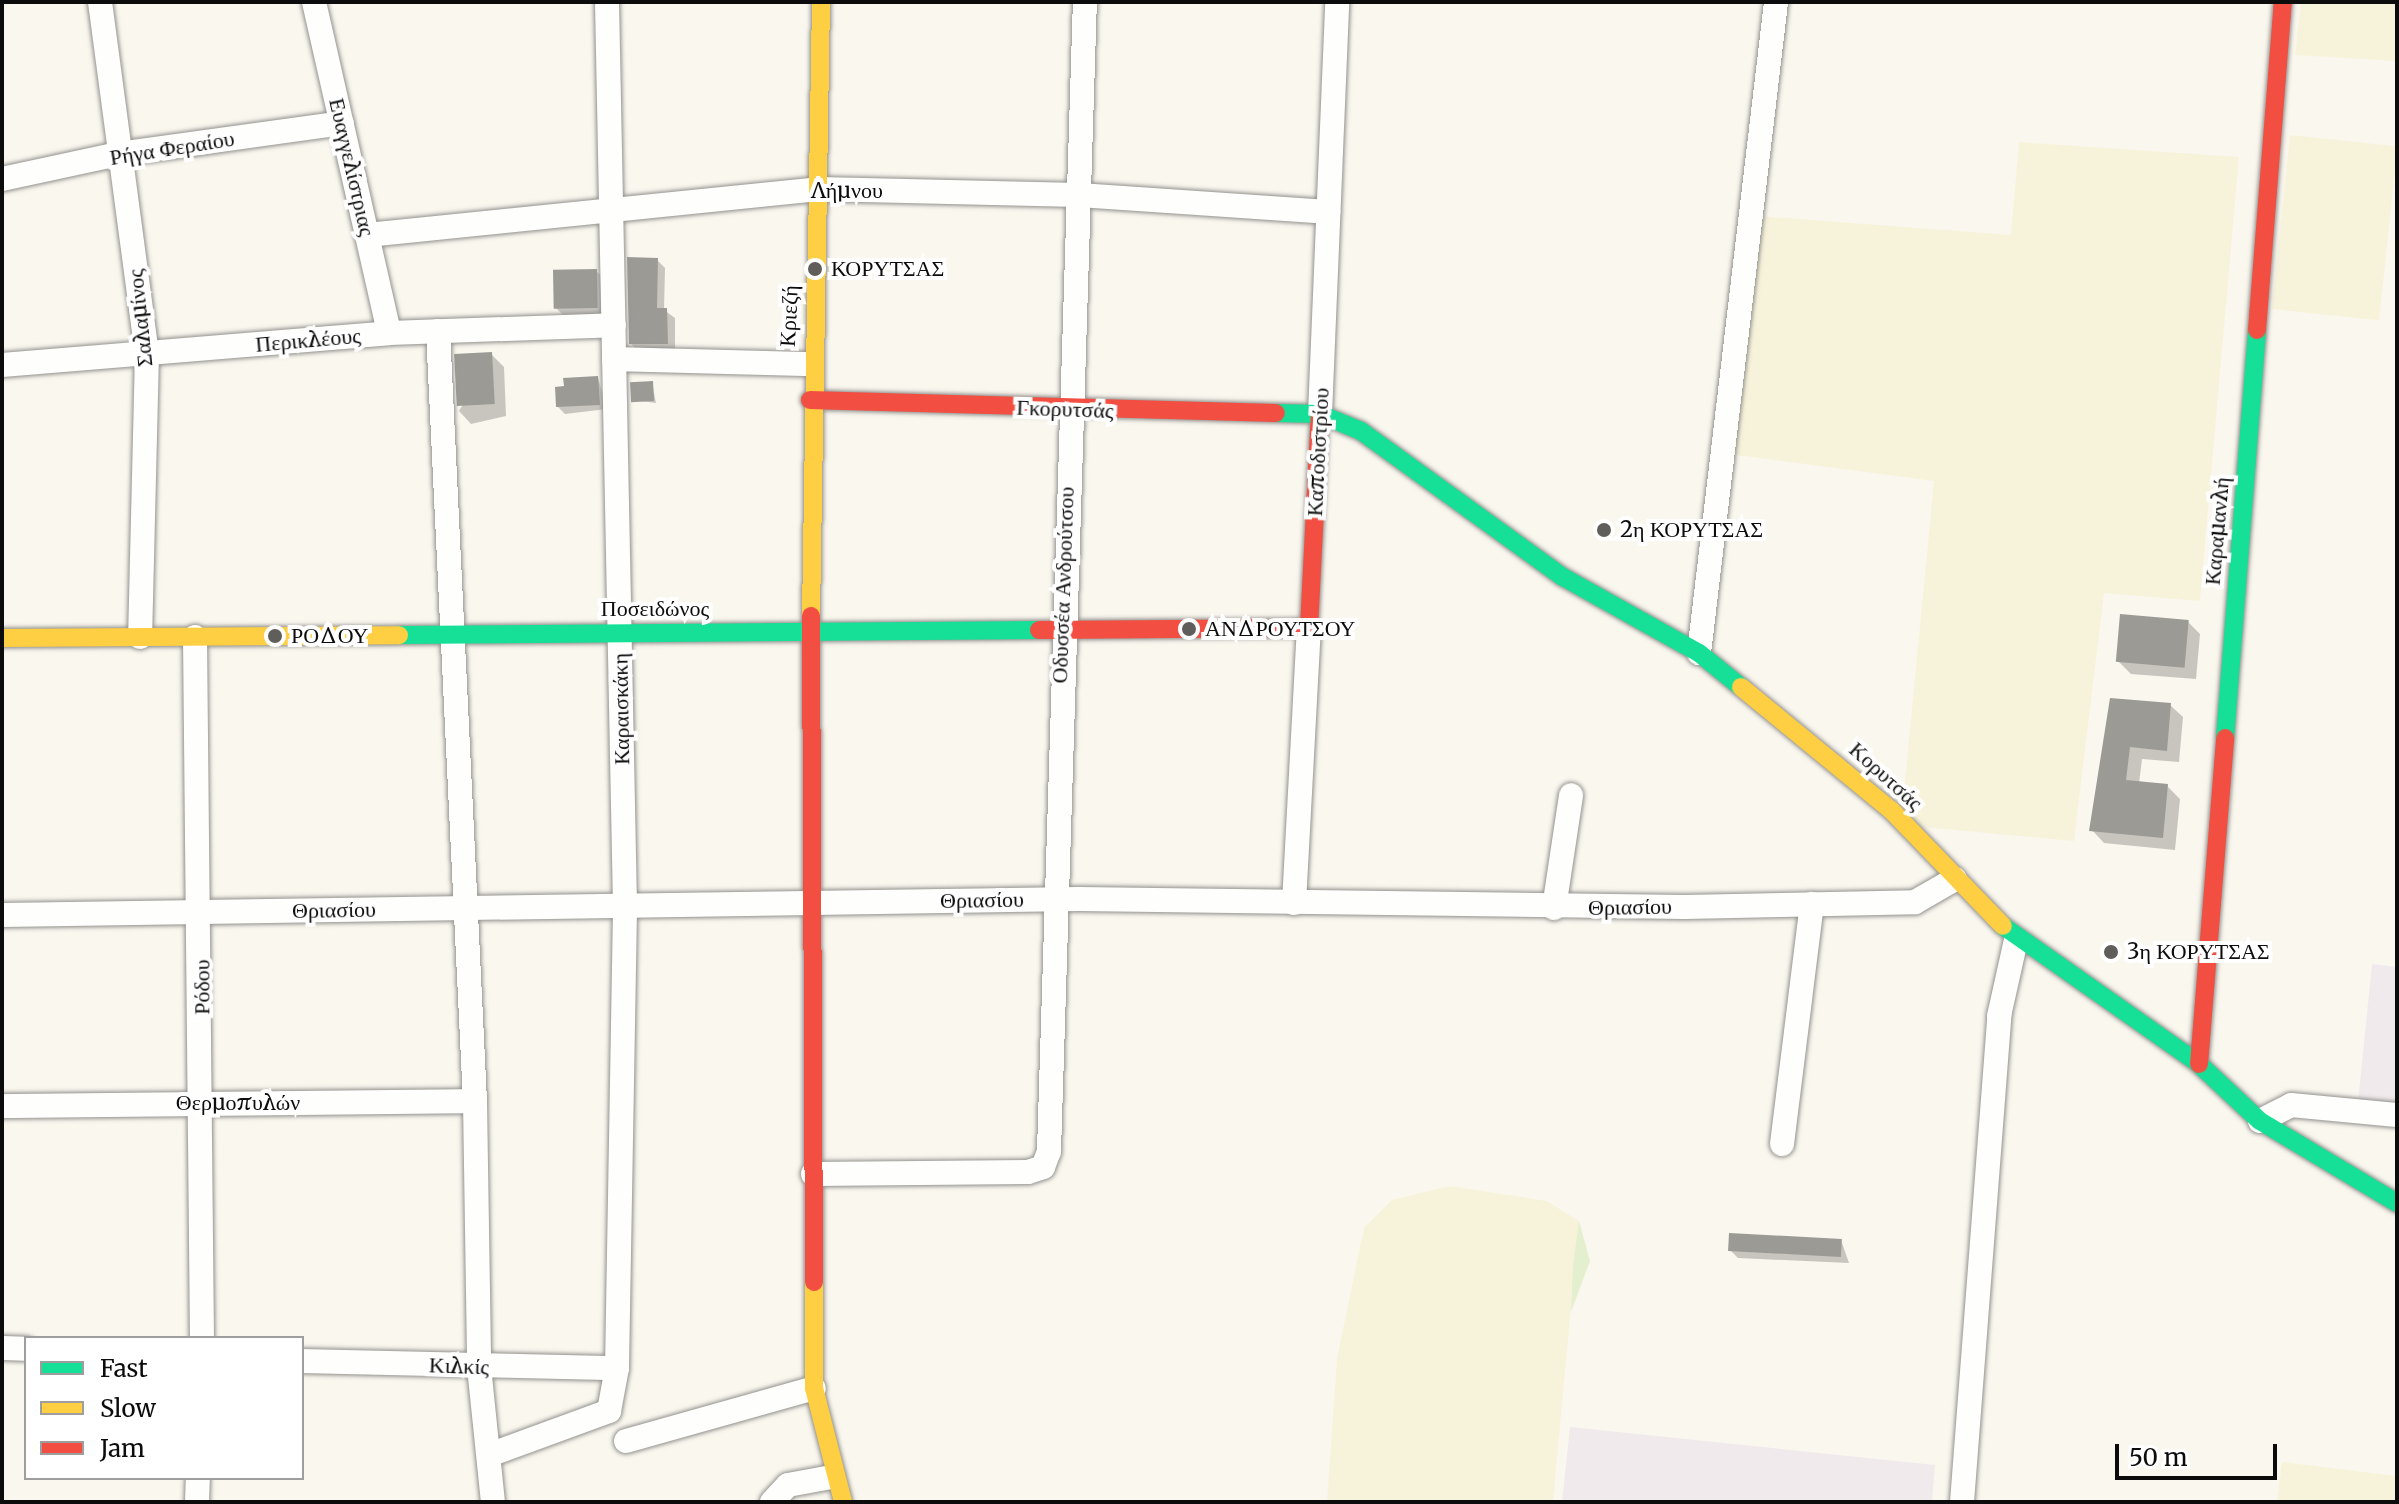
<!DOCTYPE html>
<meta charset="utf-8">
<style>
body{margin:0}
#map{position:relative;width:2399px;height:1504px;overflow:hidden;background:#faf7ef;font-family:Merriweather,serif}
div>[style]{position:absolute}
.industrial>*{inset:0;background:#f1eaed}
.farmland>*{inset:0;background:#f7f3db;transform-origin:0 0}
.green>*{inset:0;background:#e3efcf}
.shadow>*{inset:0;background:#0003}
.building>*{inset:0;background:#9c9a95;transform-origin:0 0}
.roads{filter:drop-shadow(0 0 2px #93928e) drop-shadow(0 0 2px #93928e)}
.street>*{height:24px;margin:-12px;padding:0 12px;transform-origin:12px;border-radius:12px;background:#fefefd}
.fast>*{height:18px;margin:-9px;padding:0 9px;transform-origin:9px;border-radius:9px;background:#16e098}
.slow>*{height:18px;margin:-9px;padding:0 9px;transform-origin:9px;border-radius:9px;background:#ffcf43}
.jam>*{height:18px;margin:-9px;padding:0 9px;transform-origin:9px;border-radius:9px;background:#f24e42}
.dots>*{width:22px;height:22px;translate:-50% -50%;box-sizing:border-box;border:4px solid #fff;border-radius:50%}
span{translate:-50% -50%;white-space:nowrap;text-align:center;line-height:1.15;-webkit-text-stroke:8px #fff;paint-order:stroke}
.street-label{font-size:22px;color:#0c0c0c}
.poi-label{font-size:22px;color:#0c0c0c}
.left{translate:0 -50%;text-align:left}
.frame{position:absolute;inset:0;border:4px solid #0c0c0c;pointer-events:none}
.legend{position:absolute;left:24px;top:1336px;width:280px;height:144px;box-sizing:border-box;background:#fff;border:2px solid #9e9e9e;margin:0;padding:10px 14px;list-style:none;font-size:24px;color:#0c0c0c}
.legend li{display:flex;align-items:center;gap:16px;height:40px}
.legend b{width:40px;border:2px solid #9e9e9e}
.scale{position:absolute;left:2115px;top:1444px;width:162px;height:36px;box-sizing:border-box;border:4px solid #0c0c0c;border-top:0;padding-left:10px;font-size:24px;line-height:28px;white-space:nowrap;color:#0c0c0c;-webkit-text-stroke:6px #fff;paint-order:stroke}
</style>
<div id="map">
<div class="industrial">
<div style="clip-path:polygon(2372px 964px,2397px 967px,2397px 1106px,2358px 1102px)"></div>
<div style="clip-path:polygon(1570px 1427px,1935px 1465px,1932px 1502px,1562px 1502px)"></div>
</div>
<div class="farmland">
<div style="clip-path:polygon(2301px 2px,2397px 2px,2397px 61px,2295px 55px)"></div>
<div style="left:2290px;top:135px;width:108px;height:175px;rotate:6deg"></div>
<div style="clip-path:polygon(2019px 142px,2239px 157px,2200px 601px,2104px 593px,2074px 841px,1911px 826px,1902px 812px,1934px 481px,1729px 454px,1758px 216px,2011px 235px)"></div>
<div style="clip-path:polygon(1450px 1186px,1547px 1201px,1579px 1221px,1553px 1502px,1327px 1502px,1337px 1358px,1364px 1228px,1392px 1200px)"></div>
<div style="clip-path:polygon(2282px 1462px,2397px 1476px,2397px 1502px,2277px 1502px)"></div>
</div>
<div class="green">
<div style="clip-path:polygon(1579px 1221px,1590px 1261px,1571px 1312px,1573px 1266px)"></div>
</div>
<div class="shadow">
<div style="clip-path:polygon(657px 260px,665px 268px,664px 310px,675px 318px,675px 351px,639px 352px,631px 344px)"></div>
<div style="clip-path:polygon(596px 271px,605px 279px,605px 315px,564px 316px,556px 308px)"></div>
<div style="clip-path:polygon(492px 355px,504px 367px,506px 416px,471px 424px,459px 411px)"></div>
<div style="clip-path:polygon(598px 378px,607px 409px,565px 414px,557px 406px)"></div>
<div style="clip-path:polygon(652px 383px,656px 403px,632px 400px)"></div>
<div style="clip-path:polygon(2188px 622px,2200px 634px,2196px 679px,2131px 674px,2118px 661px)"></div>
<div style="clip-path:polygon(2112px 700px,2170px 705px,2183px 717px,2179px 762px,2142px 759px,2139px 784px,2167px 786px,2180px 799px,2175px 850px,2104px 843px,2092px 830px)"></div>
<div style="clip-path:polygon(1841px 1240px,1849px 1263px,1738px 1258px,1730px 1250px)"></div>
</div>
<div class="building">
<div style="clip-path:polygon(627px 257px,658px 258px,657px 308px,667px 308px,668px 344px,629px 344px)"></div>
<div style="left:597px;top:269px;width:39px;height:44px;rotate:89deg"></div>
<div style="left:492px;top:352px;width:52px;height:38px;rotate:87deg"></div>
<div style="clip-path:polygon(598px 376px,600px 405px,556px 407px,555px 387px,564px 386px,563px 378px)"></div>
<div style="left:653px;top:381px;width:20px;height:23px;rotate:87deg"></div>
<div style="left:2120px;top:614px;width:69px;height:48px;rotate:5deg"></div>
<div style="clip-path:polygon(2110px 698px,2171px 703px,2167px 751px,2130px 747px,2126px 780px,2168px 784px,2163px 838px,2089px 831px)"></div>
<div style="left:1729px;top:1233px;width:113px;height:18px;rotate:3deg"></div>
</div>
<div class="roads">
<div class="street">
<div style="left:100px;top:2px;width:355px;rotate:82.4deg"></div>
<div style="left:147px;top:354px;width:283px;rotate:91.4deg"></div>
<div style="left:314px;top:2px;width:339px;rotate:77.2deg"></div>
<div style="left:2px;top:179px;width:120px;rotate:-12.1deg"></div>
<div style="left:119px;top:154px;width:225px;rotate:-7.9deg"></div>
<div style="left:367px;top:235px;width:454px;rotate:-5.8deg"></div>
<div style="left:819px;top:189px;width:260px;rotate:1.3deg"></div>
<div style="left:1079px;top:195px;width:250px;rotate:3.9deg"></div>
<div style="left:438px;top:331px;width:771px;rotate:87.25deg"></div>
<div style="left:475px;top:1101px;width:266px;rotate:89.1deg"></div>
<div style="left:479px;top:1367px;width:136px;rotate:84.1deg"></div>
<div style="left:614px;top:359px;width:197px;rotate:1.5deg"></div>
<div style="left:2px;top:365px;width:388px;rotate:-4.7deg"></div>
<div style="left:389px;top:333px;width:225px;rotate:-2deg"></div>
<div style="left:1320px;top:414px;width:412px;rotate:-87.6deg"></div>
<div style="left:195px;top:637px;width:701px;rotate:89.43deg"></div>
<div style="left:1699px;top:653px;width:656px;rotate:-83.25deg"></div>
<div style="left:1294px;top:903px;width:275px;rotate:-86.9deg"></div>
<div style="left:1554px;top:908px;width:114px;rotate:-81.4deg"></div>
<div style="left:2px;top:915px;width:1077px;rotate:-0.85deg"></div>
<div style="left:1079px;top:899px;width:606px;rotate:0.76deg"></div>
<div style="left:1685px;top:907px;width:230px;rotate:-1.2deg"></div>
<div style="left:1915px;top:902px;width:46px;rotate:-29.9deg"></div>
<div style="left:2px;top:1106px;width:473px;rotate:-0.6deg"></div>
<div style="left:2260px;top:1121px;width:35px;rotate:-27deg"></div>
<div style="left:2291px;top:1105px;width:106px;rotate:5.4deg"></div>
<div style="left:1782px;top:1144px;width:242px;rotate:-82.9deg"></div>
<div style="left:813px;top:1174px;width:215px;rotate:-0.5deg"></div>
<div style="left:1028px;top:1172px;width:16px;rotate:-18deg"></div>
<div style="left:1043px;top:1167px;width:17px;rotate:-69deg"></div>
<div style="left:1049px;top:1151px;width:1150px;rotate:-88.21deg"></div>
<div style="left:2px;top:1348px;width:24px;rotate:2deg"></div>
<div style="left:302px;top:1361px;width:315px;rotate:1.3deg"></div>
<div style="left:626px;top:1441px;width:195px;rotate:-15.7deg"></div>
<div style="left:489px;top:1455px;width:128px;rotate:-20.1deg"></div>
<div style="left:609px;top:1411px;width:44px;rotate:-79.5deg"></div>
<div style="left:617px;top:1368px;width:462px;rotate:-89deg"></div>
<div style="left:625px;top:906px;width:904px;rotate:-91.14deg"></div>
<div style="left:197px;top:1502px;width:24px;rotate:-88deg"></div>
<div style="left:772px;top:1502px;width:23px;rotate:-47deg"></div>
<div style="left:788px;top:1485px;width:44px;rotate:-10.5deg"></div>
<div style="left:1962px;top:1502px;width:487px;rotate:-85.6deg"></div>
<div style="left:1999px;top:1016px;width:78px;rotate:-77.4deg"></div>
</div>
<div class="fast">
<div style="left:1276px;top:413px;width:44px;rotate:1.3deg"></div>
<div style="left:1320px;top:414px;width:44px;rotate:22.5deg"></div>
<div style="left:1361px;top:431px;width:249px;rotate:35.9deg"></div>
<div style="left:1563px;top:577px;width:156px;rotate:29.2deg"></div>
<div style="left:1699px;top:653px;width:54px;rotate:39deg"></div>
<div style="left:399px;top:635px;width:640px;rotate:-0.45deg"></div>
<div style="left:2225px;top:738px;width:409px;rotate:-85.5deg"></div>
<div style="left:2003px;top:926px;width:240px;rotate:35.1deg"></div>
<div style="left:2199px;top:1064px;width:83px;rotate:43.1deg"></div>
<div style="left:2260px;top:1121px;width:160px;rotate:30.9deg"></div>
</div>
<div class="slow">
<div style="left:811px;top:616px;width:614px;rotate:-89.07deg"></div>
<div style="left:2px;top:638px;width:397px;rotate:-0.4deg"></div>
<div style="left:1741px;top:687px;width:194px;rotate:39.4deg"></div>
<div style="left:1891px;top:810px;width:161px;rotate:46deg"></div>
<div style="left:814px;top:1282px;width:106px;rotate:90deg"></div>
<div style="left:814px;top:1388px;width:118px;rotate:75.7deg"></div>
</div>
<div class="jam">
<div style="left:2257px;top:330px;width:329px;rotate:-85.5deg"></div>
<div style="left:810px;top:400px;width:466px;rotate:1.6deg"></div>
<div style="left:811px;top:616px;width:666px;rotate:89.74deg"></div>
<div style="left:1039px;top:630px;width:270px;rotate:-0.4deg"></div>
<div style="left:1309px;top:628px;width:214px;rotate:-87.1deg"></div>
<div style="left:2199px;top:1064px;width:327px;rotate:-85.4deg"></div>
</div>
</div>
<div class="dots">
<div style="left:815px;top:269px;background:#5f5e5b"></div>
<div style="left:1604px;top:530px;background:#5f5e5b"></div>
<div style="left:1189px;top:629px;background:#5f5e5b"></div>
<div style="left:275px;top:636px;background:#5f5e5b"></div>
<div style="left:2111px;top:952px;background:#5f5e5b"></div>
</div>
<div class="street-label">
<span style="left:172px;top:148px;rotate:-9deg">Ρήγα Φεραίου</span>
<span style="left:352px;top:167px;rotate:77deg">Ευαγγελίστριας</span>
<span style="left:847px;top:191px">Λήμνου</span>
<span style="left:789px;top:316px;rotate:-87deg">Κριεζή</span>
<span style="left:140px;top:318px;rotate:-96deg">Σαλαμίνος</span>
<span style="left:308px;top:340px;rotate:-5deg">Περικλέους</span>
<span style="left:1065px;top:409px;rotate:2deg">Γκορυτσάς</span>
<span style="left:1318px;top:452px;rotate:-87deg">Καποδιστρίου</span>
<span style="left:2217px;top:531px;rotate:-85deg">Καραμανλή</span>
<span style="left:1063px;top:585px;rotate:-88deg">Οδυσσέα Ανδρούτσου</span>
<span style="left:655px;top:609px">Ποσειδώνος</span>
<span style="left:621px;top:709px;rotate:-91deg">Καραισκάκη</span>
<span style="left:1886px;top:776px;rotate:42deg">Κορυτσάς</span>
<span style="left:982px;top:900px;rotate:-1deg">Θριασίου</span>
<span style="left:1630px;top:907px;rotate:-1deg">Θριασίου</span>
<span style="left:334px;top:910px;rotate:-1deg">Θριασίου</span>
<span style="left:202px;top:987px;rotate:-90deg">Ρόδου</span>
<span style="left:238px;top:1103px">Θερμοπυλών</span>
<span style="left:459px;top:1366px;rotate:2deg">Κιλκίς</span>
</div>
<div class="poi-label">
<span class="left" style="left:831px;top:269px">ΚΟΡΥΤΣΑΣ</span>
<span class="left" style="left:1620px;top:530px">2η ΚΟΡΥΤΣΑΣ</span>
<span class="left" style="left:1205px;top:629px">ΑΝΔΡΟΥΤΣΟΥ</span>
<span class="left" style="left:291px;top:636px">ΡΟΔΟΥ</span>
<span class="left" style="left:2127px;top:952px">3η ΚΟΡΥΤΣΑΣ</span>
</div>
<div class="frame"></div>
<ul class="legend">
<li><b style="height:10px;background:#16e098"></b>Fast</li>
<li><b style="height:10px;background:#ffcf43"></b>Slow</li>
<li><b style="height:10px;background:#f24e42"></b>Jam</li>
</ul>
<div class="scale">50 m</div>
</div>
